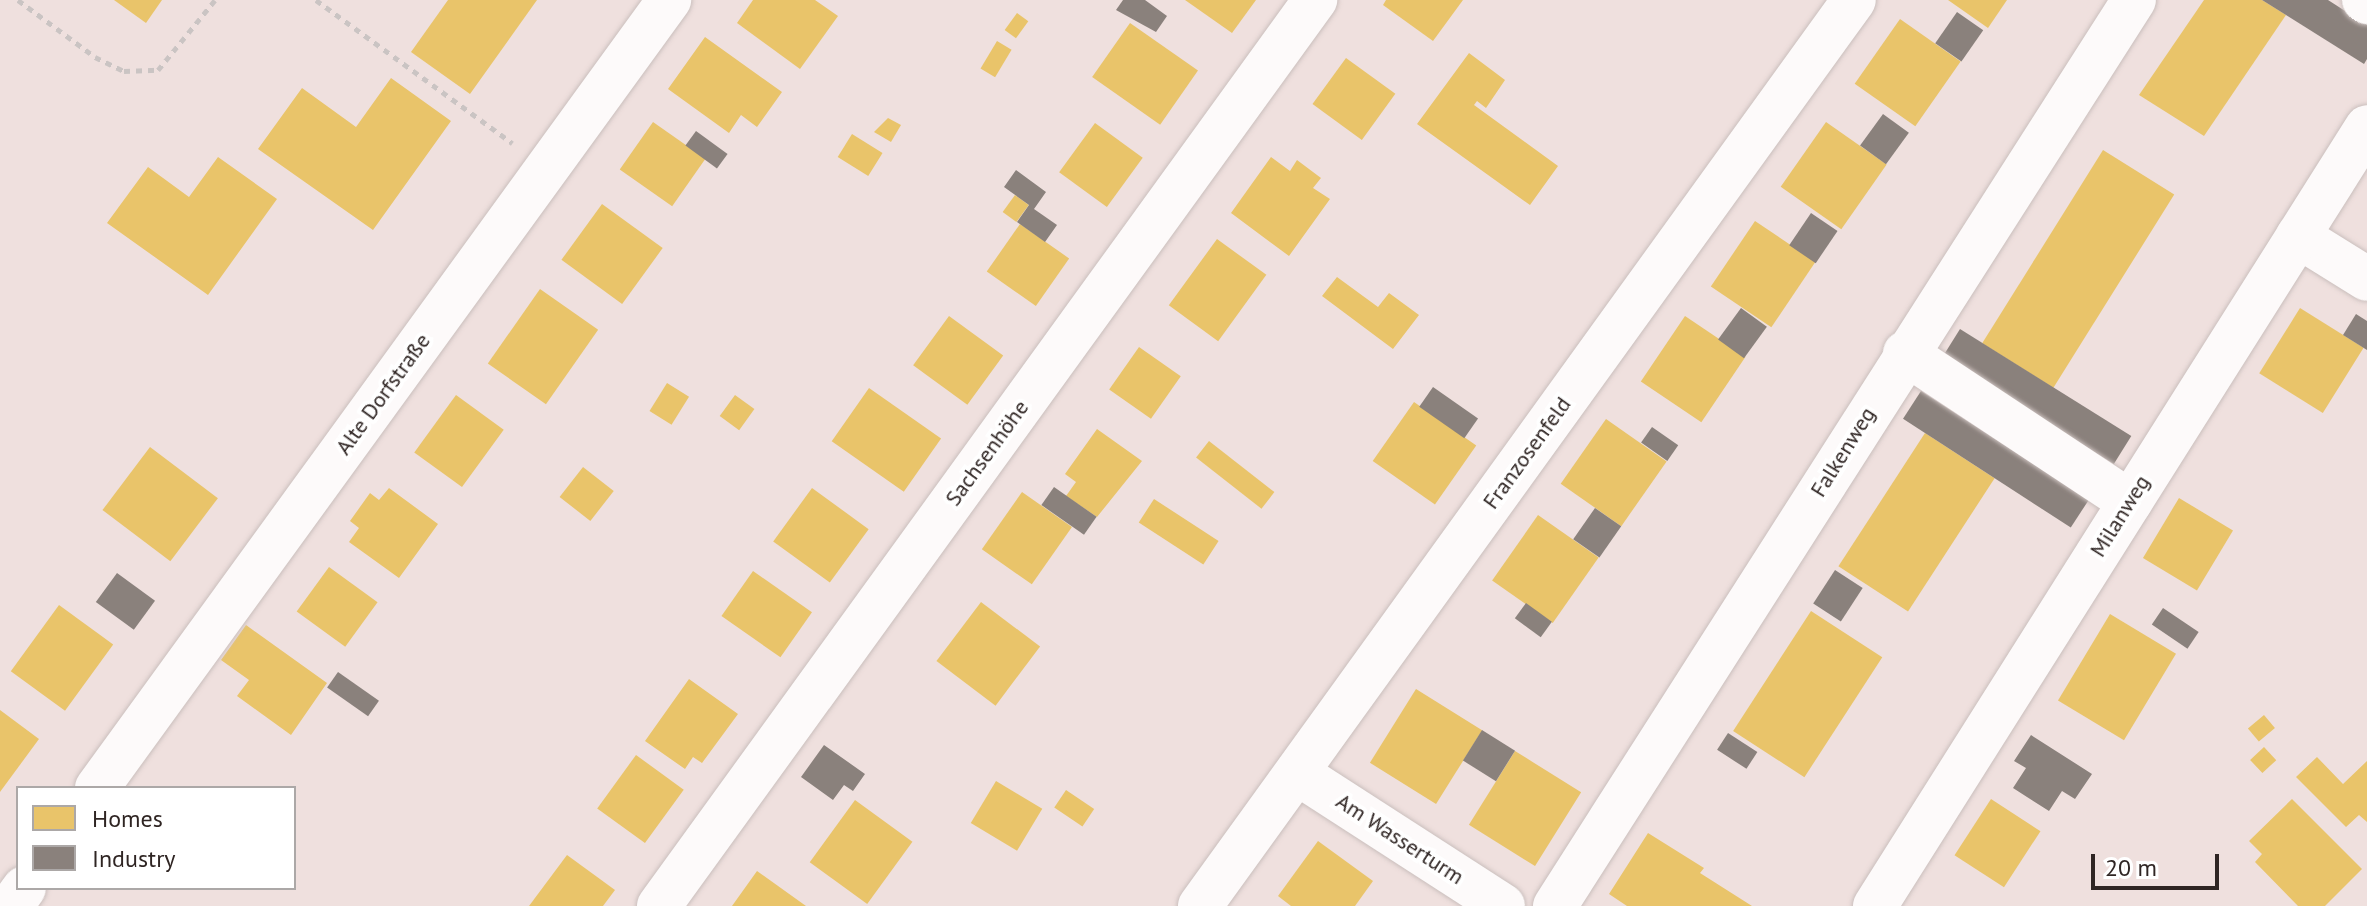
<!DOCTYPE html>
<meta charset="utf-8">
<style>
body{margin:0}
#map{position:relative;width:2367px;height:906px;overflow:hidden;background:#efe0de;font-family:"PT Sans",sans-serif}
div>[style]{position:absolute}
.homes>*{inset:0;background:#e9c46a;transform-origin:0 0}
.industry>*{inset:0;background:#8a817c;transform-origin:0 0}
.path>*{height:5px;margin-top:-2.5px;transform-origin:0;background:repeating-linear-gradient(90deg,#cac4c3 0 6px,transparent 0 12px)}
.roads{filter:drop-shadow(0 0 2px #cabfbd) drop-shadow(0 0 2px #cabfbd)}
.minor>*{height:44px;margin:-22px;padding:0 22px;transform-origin:22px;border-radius:22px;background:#fdfafa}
span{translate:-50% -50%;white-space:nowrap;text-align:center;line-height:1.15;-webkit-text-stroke:8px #fff;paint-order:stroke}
.street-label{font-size:22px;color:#2f2523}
.legend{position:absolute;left:16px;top:786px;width:280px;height:104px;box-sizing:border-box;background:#fff;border:2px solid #aca8a7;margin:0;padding:10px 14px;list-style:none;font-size:24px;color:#2f2523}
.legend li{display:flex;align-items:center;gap:16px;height:40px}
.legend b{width:40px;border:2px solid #aca8a7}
.scale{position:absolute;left:2091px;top:854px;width:128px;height:36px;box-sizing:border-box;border:4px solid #2f2523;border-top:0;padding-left:10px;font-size:24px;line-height:28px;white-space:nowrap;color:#2f2523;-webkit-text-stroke:6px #fff;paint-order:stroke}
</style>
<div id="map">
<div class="homes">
<div style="clip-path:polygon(114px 0,162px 0,146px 23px)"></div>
<div style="clip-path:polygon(448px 0,537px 0,470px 94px,411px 52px)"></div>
<div style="clip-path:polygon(753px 0,815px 0,838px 16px,800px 69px,737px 23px)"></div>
<div style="clip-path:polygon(1185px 0,1256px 0,1232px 33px)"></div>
<div style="clip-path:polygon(1386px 0,1463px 0,1433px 41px,1383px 5px)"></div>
<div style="clip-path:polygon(1948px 0,2007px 0,1988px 28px)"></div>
<div style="clip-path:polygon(2204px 0,2262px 0,2286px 15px,2204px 136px,2139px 95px)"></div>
<div style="left:1017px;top:13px;width:14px;height:21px;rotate:36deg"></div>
<div style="left:1900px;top:19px;width:74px;height:79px;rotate:35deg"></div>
<div style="left:1130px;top:23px;width:83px;height:66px;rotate:35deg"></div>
<div style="clip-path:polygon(705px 37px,782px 92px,757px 127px,741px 115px,729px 133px,668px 89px)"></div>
<div style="left:997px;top:41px;width:17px;height:32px;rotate:31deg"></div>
<div style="clip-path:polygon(1469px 53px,1505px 80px,1486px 108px,1477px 101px,1474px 105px,1558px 166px,1530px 205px,1417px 124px)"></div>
<div style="left:1346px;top:58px;width:61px;height:57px;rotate:36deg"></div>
<div style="clip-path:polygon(391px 78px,451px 121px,373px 230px,258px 149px,302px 88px,356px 127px)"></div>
<div style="clip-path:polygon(888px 118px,901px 125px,891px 142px,874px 132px)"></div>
<div style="left:653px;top:122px;width:64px;height:58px;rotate:35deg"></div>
<div style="left:1826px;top:122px;width:74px;height:79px;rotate:35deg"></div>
<div style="left:1095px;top:123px;width:59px;height:61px;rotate:36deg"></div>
<div style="left:852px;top:134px;width:36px;height:27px;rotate:32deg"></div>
<div style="left:2103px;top:150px;width:84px;height:228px;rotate:32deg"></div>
<div style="clip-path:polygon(218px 157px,277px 199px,208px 295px,107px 223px,148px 167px,189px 197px)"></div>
<div style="clip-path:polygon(1271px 157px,1290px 171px,1297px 160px,1321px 178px,1313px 188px,1330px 199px,1289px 256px,1231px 213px)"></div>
<div style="left:1015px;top:195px;width:17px;height:21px;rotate:36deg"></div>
<div style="left:602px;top:204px;width:75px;height:69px;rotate:36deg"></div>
<div style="left:1755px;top:221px;width:73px;height:79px;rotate:34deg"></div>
<div style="left:1020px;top:224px;width:60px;height:58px;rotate:35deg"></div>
<div style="left:1217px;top:239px;width:61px;height:82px;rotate:36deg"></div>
<div style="clip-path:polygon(1337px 277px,1378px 307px,1389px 293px,1419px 315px,1393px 349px,1322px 296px)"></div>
<div style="left:540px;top:289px;width:71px;height:91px;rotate:35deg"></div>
<div style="left:2300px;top:308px;width:75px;height:77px;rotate:32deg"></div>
<div style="left:949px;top:316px;width:67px;height:61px;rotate:36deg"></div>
<div style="left:1685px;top:316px;width:73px;height:79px;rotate:34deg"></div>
<div style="left:1139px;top:347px;width:51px;height:52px;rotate:35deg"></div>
<div style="left:667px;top:383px;width:26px;height:33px;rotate:32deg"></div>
<div style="left:869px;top:388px;width:88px;height:65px;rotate:35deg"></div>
<div style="left:456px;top:395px;width:59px;height:71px;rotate:36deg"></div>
<div style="left:735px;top:395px;width:24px;height:26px;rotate:36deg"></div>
<div style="left:1414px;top:402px;width:76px;height:72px;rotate:35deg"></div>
<div style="left:1606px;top:419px;width:74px;height:79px;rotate:35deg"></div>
<div style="clip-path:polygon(1097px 429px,1142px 461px,1097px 517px,1066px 496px,1076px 482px,1065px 474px)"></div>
<div style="left:1925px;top:433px;width:83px;height:159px;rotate:33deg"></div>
<div style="left:1209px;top:441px;width:83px;height:21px;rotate:38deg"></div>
<div style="left:150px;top:447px;width:85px;height:79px;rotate:37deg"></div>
<div style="left:583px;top:467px;width:39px;height:38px;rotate:38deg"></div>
<div style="clip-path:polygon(389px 488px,438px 524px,399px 578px,349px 542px,359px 528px,350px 521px,370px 493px,379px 500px)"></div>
<div style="left:812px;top:488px;width:70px;height:66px;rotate:36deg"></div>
<div style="left:1022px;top:492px;width:61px;height:70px;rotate:35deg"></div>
<div style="left:2179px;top:498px;width:63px;height:70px;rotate:31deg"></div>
<div style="left:1154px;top:499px;width:77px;height:28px;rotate:33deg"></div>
<div style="left:1538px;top:515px;width:74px;height:80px;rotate:35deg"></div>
<div style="left:329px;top:567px;width:60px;height:55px;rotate:36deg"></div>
<div style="left:753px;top:571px;width:72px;height:55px;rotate:35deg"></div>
<div style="left:981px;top:602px;width:74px;height:74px;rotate:37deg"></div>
<div style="left:59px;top:605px;width:67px;height:82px;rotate:36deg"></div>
<div style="left:1811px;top:611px;width:85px;height:143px;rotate:33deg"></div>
<div style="left:2110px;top:614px;width:77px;height:101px;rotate:31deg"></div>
<div style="clip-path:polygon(246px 625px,327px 683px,291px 735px,237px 696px,249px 680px,221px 660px)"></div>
<div style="clip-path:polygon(689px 679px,738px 714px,702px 763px,693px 757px,685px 769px,645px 741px)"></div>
<div style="left:1416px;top:689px;width:78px;height:87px;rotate:32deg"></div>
<div style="clip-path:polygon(0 710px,39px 739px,0 792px)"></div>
<div style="left:2264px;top:715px;width:17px;height:21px;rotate:50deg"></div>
<div style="left:2264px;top:747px;width:18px;height:19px;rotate:47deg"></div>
<div style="left:1515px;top:751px;width:78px;height:87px;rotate:32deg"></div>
<div style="left:636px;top:755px;width:59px;height:66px;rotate:36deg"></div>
<div style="clip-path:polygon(2317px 757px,2343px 784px,2367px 761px,2367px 822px,2359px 815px,2346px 827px,2296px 777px)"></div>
<div style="left:996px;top:781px;width:54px;height:49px;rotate:31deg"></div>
<div style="left:1066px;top:790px;width:34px;height:21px;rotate:34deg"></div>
<div style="left:1991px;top:799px;width:59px;height:67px;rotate:33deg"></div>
<div style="clip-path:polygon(2292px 799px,2362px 869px,2325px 906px,2298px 906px,2255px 862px,2262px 854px,2249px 841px)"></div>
<div style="left:855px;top:800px;width:71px;height:77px;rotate:36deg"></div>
<div style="clip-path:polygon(1648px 833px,1704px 868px,1700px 873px,1752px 906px,1627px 906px,1609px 894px)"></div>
<div style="clip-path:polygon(1318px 841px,1373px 881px,1355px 906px,1291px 906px,1278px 896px)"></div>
<div style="clip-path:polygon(567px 855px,615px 890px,603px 906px,529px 906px)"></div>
<div style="clip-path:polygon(757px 871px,806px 906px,732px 906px)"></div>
</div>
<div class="industry">
<div style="clip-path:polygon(1123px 0,1145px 0,1167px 16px,1156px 32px,1116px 10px)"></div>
<div style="clip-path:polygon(2262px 0,2328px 0,2367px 25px,2367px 59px,2364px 64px)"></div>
<div style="left:1957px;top:12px;width:32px;height:38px;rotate:35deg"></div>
<div style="left:1883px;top:114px;width:32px;height:39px;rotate:36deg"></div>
<div style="left:696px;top:131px;width:39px;height:18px;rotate:36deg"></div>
<div style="clip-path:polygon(1016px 170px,1046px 192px,1034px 209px,1057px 225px,1045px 242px,1017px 222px,1029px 205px,1004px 187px)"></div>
<div style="left:1811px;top:213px;width:32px;height:39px;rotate:34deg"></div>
<div style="left:1741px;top:308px;width:32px;height:39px;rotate:36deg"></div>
<div style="clip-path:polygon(2356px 314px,2367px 321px,2367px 350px,2343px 335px)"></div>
<div style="left:1960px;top:329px;width:202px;height:33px;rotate:32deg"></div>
<div style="left:1433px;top:387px;width:55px;height:24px;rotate:35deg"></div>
<div style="left:1921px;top:391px;width:200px;height:33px;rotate:33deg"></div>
<div style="left:1652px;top:427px;width:32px;height:19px;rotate:35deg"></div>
<div style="left:1054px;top:487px;width:52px;height:22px;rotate:35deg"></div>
<div style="left:1595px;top:508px;width:32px;height:38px;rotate:35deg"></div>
<div style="left:1835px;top:570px;width:33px;height:40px;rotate:33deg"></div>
<div style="left:117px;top:573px;width:47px;height:36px;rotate:36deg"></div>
<div style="left:1526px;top:603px;width:32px;height:19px;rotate:36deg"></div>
<div style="left:2163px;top:608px;width:43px;height:20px;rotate:34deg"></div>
<div style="left:338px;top:672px;width:50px;height:19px;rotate:35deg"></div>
<div style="left:1482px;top:730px;width:39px;height:36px;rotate:32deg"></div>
<div style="left:1728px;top:733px;width:35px;height:20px;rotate:33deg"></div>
<div style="clip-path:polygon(2031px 735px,2092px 774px,2075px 799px,2062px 791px,2049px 811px,2013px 788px,2026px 768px,2014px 761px)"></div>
<div style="clip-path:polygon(824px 745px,865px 774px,853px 791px,844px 785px,833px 800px,801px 777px)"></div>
</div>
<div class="path">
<div style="left:18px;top:0;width:96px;rotate:36.5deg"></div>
<div style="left:95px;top:57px;width:32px;rotate:26deg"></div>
<div style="left:124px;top:71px;width:34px;rotate:-2deg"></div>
<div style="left:158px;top:70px;width:90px;rotate:-50.8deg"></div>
<div style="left:316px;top:0;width:243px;rotate:36.1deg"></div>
</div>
<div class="roads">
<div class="minor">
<div style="left:2364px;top:0;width:4px;rotate:34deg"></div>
<div style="left:2298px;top:236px;width:81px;rotate:31.9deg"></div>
<div style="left:1905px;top:353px;width:270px;rotate:33.5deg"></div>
<div style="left:1297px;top:773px;width:245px;rotate:32.8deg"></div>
<div style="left:97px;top:788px;width:974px;rotate:-54.02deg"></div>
<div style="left:11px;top:906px;width:22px;rotate:-54deg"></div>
<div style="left:659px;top:906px;width:1119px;rotate:-54.09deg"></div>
<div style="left:1200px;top:906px;width:1117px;rotate:-54.18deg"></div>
<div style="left:1555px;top:906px;width:1075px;rotate:-57.42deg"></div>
<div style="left:1875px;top:906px;width:921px;rotate:-57.72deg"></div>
</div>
</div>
<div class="street-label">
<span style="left:383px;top:394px;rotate:-54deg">Alte Dorfstraße</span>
<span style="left:1843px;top:452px;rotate:-58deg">Falkenweg</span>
<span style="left:987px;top:453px;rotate:-54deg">Sachsenhöhe</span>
<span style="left:1527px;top:453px;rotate:-54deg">Franzosenfeld</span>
<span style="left:2120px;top:516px;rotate:-58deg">Milanweg</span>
<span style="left:1400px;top:839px;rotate:33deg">Am Wasserturm</span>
</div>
<ul class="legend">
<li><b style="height:22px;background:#e9c46a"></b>Homes</li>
<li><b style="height:22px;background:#8a817c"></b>Industry</li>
</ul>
<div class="scale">20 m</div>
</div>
